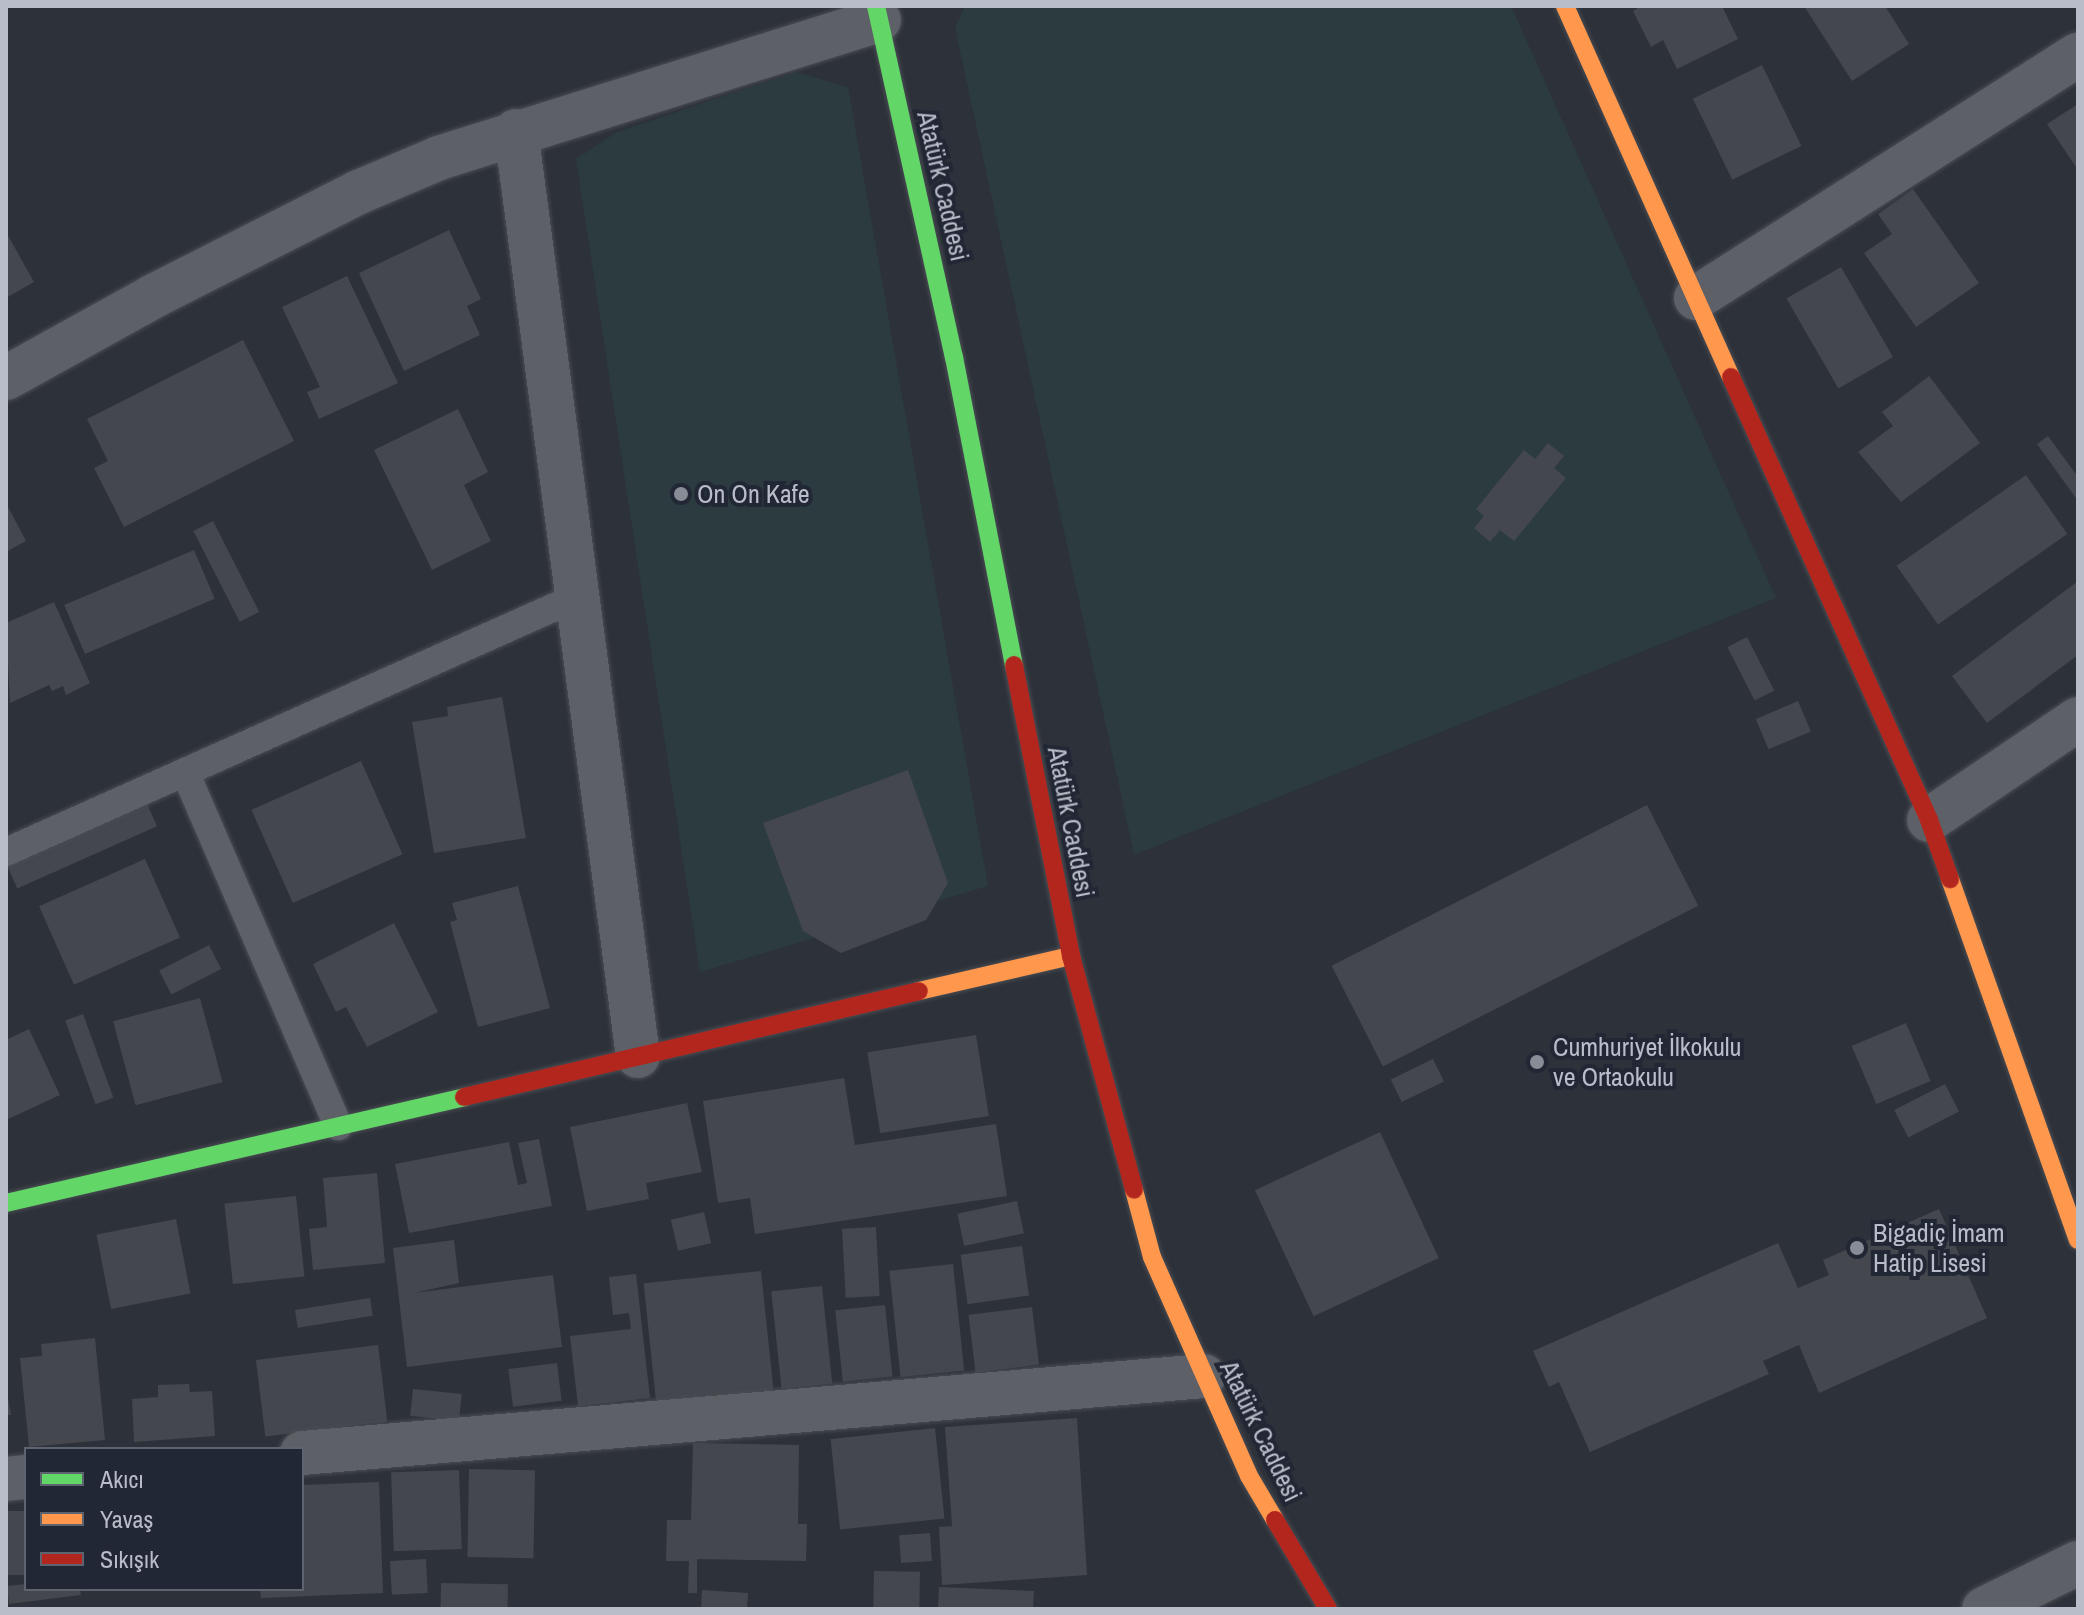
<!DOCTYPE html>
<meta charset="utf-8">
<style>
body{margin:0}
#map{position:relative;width:2084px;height:1615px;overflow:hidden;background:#2d3139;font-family:"Archivo Narrow",sans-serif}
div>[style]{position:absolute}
.green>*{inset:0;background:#2b3b3f}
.building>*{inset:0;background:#44474e;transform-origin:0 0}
.roads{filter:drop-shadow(0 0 2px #494c52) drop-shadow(0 0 2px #494c52)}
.lane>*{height:28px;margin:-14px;padding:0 14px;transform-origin:14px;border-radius:14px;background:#5e6067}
.street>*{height:44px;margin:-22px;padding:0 22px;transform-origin:22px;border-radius:22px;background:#5e6067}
.fast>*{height:18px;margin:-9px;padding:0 9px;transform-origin:9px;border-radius:9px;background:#63d668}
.slow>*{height:18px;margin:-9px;padding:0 9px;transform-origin:9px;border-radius:9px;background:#ff974d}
.jam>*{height:18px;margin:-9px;padding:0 9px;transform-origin:9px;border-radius:9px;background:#b3261e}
.dots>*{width:22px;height:22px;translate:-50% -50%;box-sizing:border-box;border:4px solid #212734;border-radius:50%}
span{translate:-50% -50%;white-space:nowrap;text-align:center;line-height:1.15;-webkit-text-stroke:8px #212734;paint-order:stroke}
.street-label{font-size:26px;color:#b9bdc9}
.poi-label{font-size:26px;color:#b9bdc9}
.left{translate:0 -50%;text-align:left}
.frame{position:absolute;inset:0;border:8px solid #b9bdc9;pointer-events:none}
.legend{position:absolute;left:24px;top:1447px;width:280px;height:144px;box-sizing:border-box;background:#212734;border:2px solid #5e6370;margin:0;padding:10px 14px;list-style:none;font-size:24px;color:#b9bdc9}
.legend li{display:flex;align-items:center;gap:16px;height:40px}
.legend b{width:40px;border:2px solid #5e6370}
</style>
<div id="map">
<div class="green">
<div style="clip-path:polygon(965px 6px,1511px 6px,1776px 598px,1134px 855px,955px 28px)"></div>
<div style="clip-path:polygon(796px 72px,848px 87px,988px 886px,700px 972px,576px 159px,617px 132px)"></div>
</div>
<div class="building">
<div style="clip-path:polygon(1641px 6px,1722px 6px,1738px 39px,1677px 69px,1663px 40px,1651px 47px,1633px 11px)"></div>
<div style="clip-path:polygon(1804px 6px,1885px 6px,1909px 44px,1852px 81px)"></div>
<div style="left:1762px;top:65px;width:90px;height:77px;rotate:64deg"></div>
<div style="clip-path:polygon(2078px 104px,2078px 170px,2047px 124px)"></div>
<div style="clip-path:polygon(1913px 189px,1979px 283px,1916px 327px,1864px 253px,1892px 234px,1878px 214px)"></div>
<div style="clip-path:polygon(449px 230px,481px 299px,467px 306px,480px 335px,404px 371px,359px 273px)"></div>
<div style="clip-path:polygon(6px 232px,34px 282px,6px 298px)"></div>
<div style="left:1841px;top:267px;width:104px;height:63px;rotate:60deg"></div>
<div style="clip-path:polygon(347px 276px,398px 383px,319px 419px,307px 392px,320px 387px,282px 307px)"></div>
<div style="clip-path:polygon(243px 340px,294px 441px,124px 527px,94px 468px,108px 461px,87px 419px)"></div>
<div style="clip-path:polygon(1929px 376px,1980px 443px,1901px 502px,1858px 452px,1893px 426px,1882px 412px)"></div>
<div style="clip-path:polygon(458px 409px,488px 472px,464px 485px,491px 541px,432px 570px,374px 450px)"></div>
<div style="clip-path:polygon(2048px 436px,2078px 477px,2078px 501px,2037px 444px)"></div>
<div style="clip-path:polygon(1548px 443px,1564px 456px,1554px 468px,1566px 478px,1514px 541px,1500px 530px,1490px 542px,1474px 528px,1484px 516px,1476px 509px,1524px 450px,1535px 459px)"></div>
<div style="left:2026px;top:475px;width:72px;height:158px;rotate:55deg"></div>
<div style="clip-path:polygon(6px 503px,26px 541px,6px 552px)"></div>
<div style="left:213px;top:521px;width:102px;height:22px;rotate:63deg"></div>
<div style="left:194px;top:550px;width:53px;height:141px;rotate:67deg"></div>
<div style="clip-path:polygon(2078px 581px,2078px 655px,1987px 723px,1952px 676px)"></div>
<div style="clip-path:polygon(54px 602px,90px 683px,66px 695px,63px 686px,52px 691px,49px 685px,10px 703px,6px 623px)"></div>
<div style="left:1747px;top:637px;width:60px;height:22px;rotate:63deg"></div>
<div style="clip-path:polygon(502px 697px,526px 838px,434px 853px,412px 722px,448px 716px,447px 707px)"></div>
<div style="left:1798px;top:701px;width:33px;height:46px;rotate:67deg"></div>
<div style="left:361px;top:761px;width:102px;height:120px;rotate:66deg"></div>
<div style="clip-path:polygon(908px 770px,948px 883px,926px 920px,841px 953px,803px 931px,763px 823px)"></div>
<div style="left:144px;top:797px;width:32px;height:153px;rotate:66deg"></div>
<div style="left:1647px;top:805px;width:113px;height:354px;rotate:63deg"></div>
<div style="left:145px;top:859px;width:86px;height:116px;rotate:66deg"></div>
<div style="clip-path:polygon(518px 886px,550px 1008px,478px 1027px,450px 922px,457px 920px,452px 903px)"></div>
<div style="clip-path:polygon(394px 923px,438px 1012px,367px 1047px,346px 1007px,336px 1012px,313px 964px)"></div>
<div style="left:209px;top:945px;width:27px;height:56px;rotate:63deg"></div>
<div style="left:200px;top:998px;width:87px;height:90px;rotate:75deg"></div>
<div style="left:83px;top:1014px;width:89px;height:19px;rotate:70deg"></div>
<div style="left:1906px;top:1023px;width:63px;height:59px;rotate:67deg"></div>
<div style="clip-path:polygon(29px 1029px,60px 1095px,6px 1120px,6px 1040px)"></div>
<div style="left:976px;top:1035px;width:82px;height:110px;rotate:81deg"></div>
<div style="left:1433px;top:1059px;width:25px;height:47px;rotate:64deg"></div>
<div style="clip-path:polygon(844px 1078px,855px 1145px,996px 1124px,1007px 1196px,755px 1234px,750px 1198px,718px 1203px,703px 1101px)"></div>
<div style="left:1945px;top:1084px;width:31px;height:57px;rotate:63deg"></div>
<div style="clip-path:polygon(687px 1103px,702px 1172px,646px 1183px,649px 1199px,587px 1211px,570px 1127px)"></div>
<div style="left:1380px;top:1132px;width:139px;height:138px;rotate:65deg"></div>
<div style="clip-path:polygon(539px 1139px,552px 1206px,409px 1233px,395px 1164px,509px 1142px,518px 1185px,527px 1183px,518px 1143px)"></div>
<div style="clip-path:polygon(377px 1173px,385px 1263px,313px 1270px,309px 1229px,327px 1227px,323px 1178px)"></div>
<div style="left:296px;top:1196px;width:81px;height:72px;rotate:84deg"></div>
<div style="left:1017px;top:1201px;width:33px;height:61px;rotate:78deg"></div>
<div style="clip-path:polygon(1939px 1209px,1987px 1318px,1819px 1393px,1799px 1345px,1763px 1361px,1769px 1374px,1590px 1452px,1559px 1382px,1549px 1387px,1533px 1351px,1778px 1243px,1798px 1288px,1829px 1275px,1823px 1260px)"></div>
<div style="left:704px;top:1212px;width:32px;height:34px;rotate:77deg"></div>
<div style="left:176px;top:1219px;width:76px;height:81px;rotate:79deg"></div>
<div style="left:876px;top:1227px;width:69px;height:34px;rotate:87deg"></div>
<div style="clip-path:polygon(454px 1240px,459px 1283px,414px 1293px,553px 1275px,562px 1347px,407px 1367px,393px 1248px)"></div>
<div style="left:1022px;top:1246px;width:50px;height:62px;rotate:82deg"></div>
<div style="left:953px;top:1264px;width:107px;height:64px;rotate:84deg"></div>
<div style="left:761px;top:1271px;width:120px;height:118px;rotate:84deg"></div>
<div style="clip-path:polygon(636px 1274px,650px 1398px,578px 1406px,570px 1336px,631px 1329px,629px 1313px,613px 1315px,609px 1277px)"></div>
<div style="left:822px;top:1286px;width:98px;height:51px;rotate:84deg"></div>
<div style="left:370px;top:1298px;width:18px;height:76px;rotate:81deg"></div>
<div style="left:885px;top:1305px;width:72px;height:50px;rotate:84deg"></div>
<div style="left:1032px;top:1307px;width:58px;height:64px;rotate:83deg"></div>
<div style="clip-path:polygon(95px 1338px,105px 1440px,29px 1447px,20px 1358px,42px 1356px,41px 1344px)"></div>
<div style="left:378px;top:1345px;width:77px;height:123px;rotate:83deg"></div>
<div style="left:557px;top:1363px;width:38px;height:49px;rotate:83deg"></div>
<div style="clip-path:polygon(189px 1384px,190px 1392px,212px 1391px,215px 1436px,134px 1442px,132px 1399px,158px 1397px,158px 1385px)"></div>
<div style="clip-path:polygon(6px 1386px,11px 1415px,6px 1415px)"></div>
<div style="left:413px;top:1389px;width:49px;height:27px;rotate:6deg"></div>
<div style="clip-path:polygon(1077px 1418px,1087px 1575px,942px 1585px,939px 1527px,952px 1526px,945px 1427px)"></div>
<div style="left:935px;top:1428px;width:91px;height:105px;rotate:84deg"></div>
<div style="clip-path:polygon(693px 1443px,799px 1445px,798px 1524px,807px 1524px,806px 1561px,697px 1559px,697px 1593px,688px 1593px,689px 1561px,666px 1561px,667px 1520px,691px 1520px)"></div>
<div style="left:469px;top:1469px;width:66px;height:88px;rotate:1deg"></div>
<div style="left:459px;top:1470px;width:79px;height:68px;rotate:88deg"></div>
<div style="clip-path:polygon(379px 1482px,383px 1593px,261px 1598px,260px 1589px,302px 1589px,302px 1485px)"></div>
<div style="left:26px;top:1511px;width:64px;height:20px;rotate:90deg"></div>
<div style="left:930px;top:1533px;width:28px;height:31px;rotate:86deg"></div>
<div style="left:426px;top:1559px;width:34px;height:36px;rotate:87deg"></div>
<div style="left:874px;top:1571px;width:46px;height:38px;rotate:1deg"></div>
<div style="left:441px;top:1583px;width:67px;height:26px;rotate:1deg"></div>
<div style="clip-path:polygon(26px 1584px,26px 1589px,80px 1589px,81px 1595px,9px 1604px,7px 1586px)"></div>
<div style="clip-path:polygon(939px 1587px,1034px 1591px,1033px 1609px,938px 1609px)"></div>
<div style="clip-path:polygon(702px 1590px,748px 1593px,747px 1609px,701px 1609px)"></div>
</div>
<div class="roads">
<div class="lane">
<div style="left:185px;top:772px;width:386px;rotate:66.6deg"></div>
<div style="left:6px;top:852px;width:625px;rotate:-24.06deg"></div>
</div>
<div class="street">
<div style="left:516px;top:131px;width:933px;rotate:82.49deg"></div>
<div style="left:1696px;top:298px;width:453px;rotate:-32.5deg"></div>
<div style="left:6px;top:378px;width:169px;rotate:-29deg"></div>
<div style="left:154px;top:296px;width:230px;rotate:-26.9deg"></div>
<div style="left:359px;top:192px;width:87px;rotate:-23deg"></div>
<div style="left:439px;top:158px;width:461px;rotate:-17.4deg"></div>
<div style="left:1929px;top:820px;width:180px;rotate:-34.1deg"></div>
<div style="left:302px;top:1453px;width:905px;rotate:-4.88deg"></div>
<div style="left:6px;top:1479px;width:20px;rotate:-6deg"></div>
<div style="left:1984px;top:1609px;width:105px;rotate:-26.1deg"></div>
</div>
<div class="fast">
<div style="left:876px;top:6px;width:360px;rotate:77.5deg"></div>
<div style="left:954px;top:357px;width:314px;rotate:79deg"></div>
<div style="left:6px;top:1203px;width:470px;rotate:-13deg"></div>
</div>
<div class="slow">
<div style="left:1565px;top:6px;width:406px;rotate:65.9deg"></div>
<div style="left:1950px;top:879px;width:383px;rotate:70.5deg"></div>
<div style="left:919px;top:991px;width:156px;rotate:-13deg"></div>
<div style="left:1134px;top:1190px;width:69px;rotate:75deg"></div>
<div style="left:1152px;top:1257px;width:240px;rotate:66.1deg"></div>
<div style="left:1249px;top:1476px;width:51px;rotate:59.4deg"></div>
</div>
<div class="jam">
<div style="left:1731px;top:377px;width:485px;rotate:65.9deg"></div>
<div style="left:1929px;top:820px;width:63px;rotate:70.4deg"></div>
<div style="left:1014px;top:665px;width:297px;rotate:78.9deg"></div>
<div style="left:1071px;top:956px;width:242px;rotate:74.9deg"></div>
<div style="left:464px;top:1097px;width:467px;rotate:-13.1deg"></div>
<div style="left:1275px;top:1520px;width:104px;rotate:59.2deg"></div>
</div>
</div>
<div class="dots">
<div style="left:681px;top:494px;background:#888c97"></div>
<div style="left:1537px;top:1062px;background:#888c97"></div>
<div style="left:1857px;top:1248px;background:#888c97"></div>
</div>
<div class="street-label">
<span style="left:943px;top:186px;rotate:77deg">Atatürk Caddesi</span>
<span style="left:1071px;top:822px;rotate:79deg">Atatürk Caddesi</span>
<span style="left:1261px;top:1431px;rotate:64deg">Atatürk Caddesi</span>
</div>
<div class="poi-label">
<span class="left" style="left:697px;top:494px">On On Kafe</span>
<span class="left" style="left:1553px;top:1062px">Cumhuriyet İlkokulu<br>ve Ortaokulu</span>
<span class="left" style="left:1873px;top:1248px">Bigadiç İmam<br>Hatip Lisesi</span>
</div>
<div class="frame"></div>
<ul class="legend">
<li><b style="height:10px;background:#63d668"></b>Akıcı</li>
<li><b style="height:10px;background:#ff974d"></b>Yavaş</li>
<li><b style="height:10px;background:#b3261e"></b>Sıkışık</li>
</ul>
</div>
